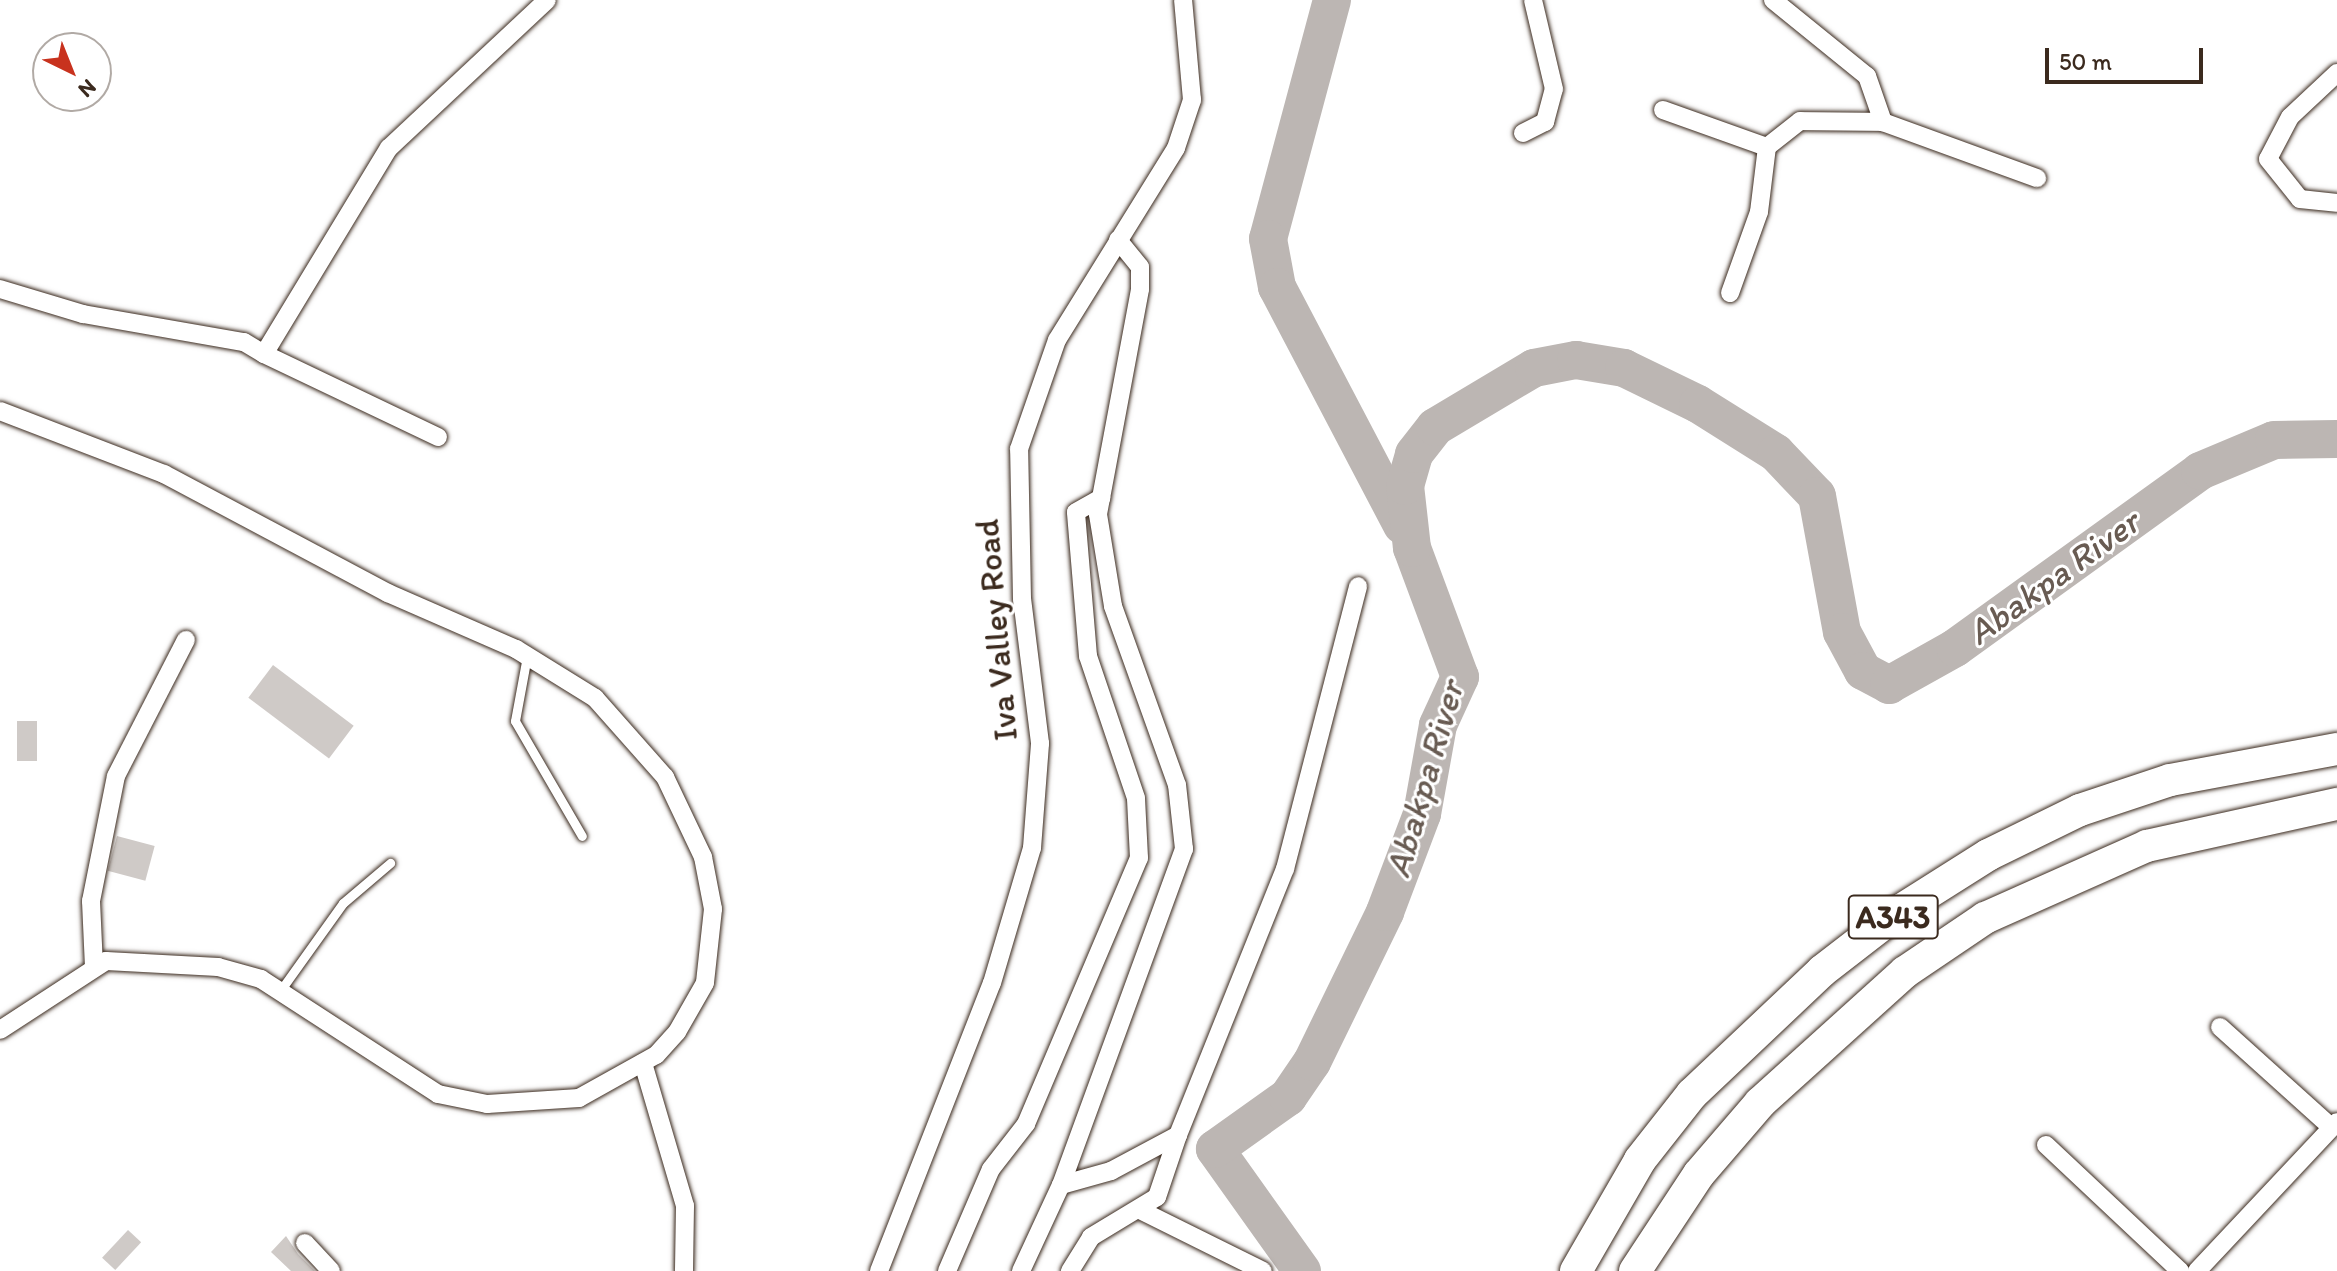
<!DOCTYPE html>
<style>
body{margin:0}
#map{position:relative;width:2337px;height:1271px;overflow:hidden;background:#fff;font-family:Itim,sans-serif}
div>[style]{position:absolute}
.river>*{height:38px;margin:-19px;padding:0 19px;transform-origin:19px;border-radius:19px;background:#bcb6b3}
.building>*{inset:0;background:#cfcac7;transform-origin:0 0}
.roads{filter:drop-shadow(0 0 2px #3b2a1e) drop-shadow(0 0 2px #3b2a1e)}
.lane>*{height:9px;margin:-4.5px;padding:0 4.5px;transform-origin:4.5px;border-radius:4.5px;background:#fff}
.street>*{height:18px;margin:-9px;padding:0 9px;transform-origin:9px;border-radius:9px;background:#fff}
.highway>*{height:32px;margin:-16px;padding:0 16px;transform-origin:16px;border-radius:16px;background:#fff}
span{translate:-50% -50%;white-space:nowrap;text-align:center;line-height:1.15;-webkit-text-stroke:6px #fff;paint-order:stroke}
.shield-label span{padding:2px 6px;background:#fff;border:2px solid;border-radius:6px;-webkit-text-stroke-width:0}
.shield-label{font-size:32px;color:#3b2a1e;font-weight:700}
.street-label{font-size:34px;color:#3b2a1e}
.water-label{font-size:36px;color:#685b52;font-style:italic}
.north{position:absolute;left:32px;top:32px;width:80px;height:80px;box-sizing:border-box;background:#fff;border:2px solid #b1aaa5;border-radius:50%;rotate:137deg;font-size:22px;font-weight:700;line-height:32px;text-align:center;color:#3b2a1e}
.north::after{content:'';display:block;margin:auto;width:28px;height:36px;background:#c8321e;clip-path:polygon(50% 0,100% 100%,50% 72%,0 100%)}
.scale{position:absolute;left:2045px;top:48px;width:158px;height:36px;box-sizing:border-box;border:4px solid #3b2a1e;border-top:0;padding-left:10px;font-size:24px;line-height:28px;white-space:nowrap;color:#3b2a1e;-webkit-text-stroke:6px #fff;paint-order:stroke}
</style>
<div id="map">
<div class="river">
<div style="left:1332px;top:0;width:247px;rotate:105deg"></div>
<div style="left:1268px;top:239px;width:49px;rotate:79.4deg"></div>
<div style="left:1277px;top:287px;width:269px;rotate:62.3deg"></div>
<div style="left:1302px;top:1271px;width:150px;rotate:-125.5deg"></div>
<div style="left:1215px;top:1149px;width:90px;rotate:-35.5deg"></div>
<div style="left:1288px;top:1097px;width:42px;rotate:-55.6deg"></div>
<div style="left:1312px;top:1062px;width:167px;rotate:-64deg"></div>
<div style="left:1385px;top:912px;width:105px;rotate:-69.3deg"></div>
<div style="left:1422px;top:814px;width:90px;rotate:-79.8deg"></div>
<div style="left:1438px;top:725px;width:53px;rotate:-65.4deg"></div>
<div style="left:1460px;top:677px;width:138px;rotate:-110.4deg"></div>
<div style="left:1412px;top:548px;width:62px;rotate:-96.4deg"></div>
<div style="left:1405px;top:486px;width:33px;rotate:-74deg"></div>
<div style="left:1414px;top:454px;width:34px;rotate:-52deg"></div>
<div style="left:1435px;top:427px;width:115px;rotate:-30.8deg"></div>
<div style="left:1534px;top:368px;width:43px;rotate:-10.8deg"></div>
<div style="left:1576px;top:360px;width:49px;rotate:9.5deg"></div>
<div style="left:1624px;top:368px;width:82px;rotate:25.9deg"></div>
<div style="left:1698px;top:404px;width:92px;rotate:32.1deg"></div>
<div style="left:1776px;top:453px;width:59px;rotate:46.4deg"></div>
<div style="left:1817px;top:496px;width:138px;rotate:79.6deg"></div>
<div style="left:1842px;top:632px;width:44px;rotate:61.7deg"></div>
<div style="left:1863px;top:671px;width:30px;rotate:28deg"></div>
<div style="left:1889px;top:685px;width:76px;rotate:-29.3deg"></div>
<div style="left:1955px;top:648px;width:302px;rotate:-35.8deg"></div>
<div style="left:2200px;top:471px;width:80px;rotate:-22.7deg"></div>
<div style="left:2274px;top:440px;width:63px;rotate:-0.9deg"></div>
</div>
<div class="building">
<div style="left:273px;top:665px;width:101px;height:41px;rotate:37deg"></div>
<div style="left:17px;top:721px;width:20px;height:40px"></div>
<div style="left:117px;top:836px;width:39px;height:36px;rotate:15deg"></div>
<div style="left:128px;top:1230px;width:18px;height:38px;rotate:43deg"></div>
<div style="clip-path:polygon(286px 1236px,298px 1254px,315px 1271px,291px 1271px,271px 1252px)"></div>
</div>
<div class="roads">
<div class="lane">
<div style="left:527px;top:656px;width:66px;rotate:100.5deg"></div>
<div style="left:515px;top:721px;width:133px;rotate:59.8deg"></div>
<div style="left:280px;top:991px;width:108px;rotate:-54.4deg"></div>
<div style="left:343px;top:903px;width:62px;rotate:-40.4deg"></div>
</div>
<div class="street">
<div style="left:1773px;top:0;width:121px;rotate:39deg"></div>
<div style="left:1867px;top:76px;width:49px;rotate:70.8deg"></div>
<div style="left:1883px;top:122px;width:164px;rotate:20deg"></div>
<div style="left:2337px;top:73px;width:64px;rotate:136.9deg"></div>
<div style="left:2290px;top:117px;width:47px;rotate:117.6deg"></div>
<div style="left:2268px;top:159px;width:51px;rotate:51.3deg"></div>
<div style="left:2300px;top:199px;width:37px;rotate:6deg"></div>
<div style="left:1663px;top:110px;width:110px;rotate:19.6deg"></div>
<div style="left:1523px;top:133px;width:25px;rotate:-27deg"></div>
<div style="left:1545px;top:122px;width:34px;rotate:-75deg"></div>
<div style="left:1554px;top:89px;width:91px;rotate:-103.3deg"></div>
<div style="left:0;top:289px;width:87px;rotate:16.8deg"></div>
<div style="left:83px;top:314px;width:163px;rotate:9.9deg"></div>
<div style="left:244px;top:342px;width:23px;rotate:31deg"></div>
<div style="left:1730px;top:293px;width:86px;rotate:-70.3deg"></div>
<div style="left:1759px;top:212px;width:65px;rotate:-83deg"></div>
<div style="left:1767px;top:147px;width:42px;rotate:-38.2deg"></div>
<div style="left:1800px;top:121px;width:83px;rotate:0.7deg"></div>
<div style="left:0;top:411px;width:176px;rotate:21deg"></div>
<div style="left:164px;top:474px;width:254px;rotate:28deg"></div>
<div style="left:388px;top:593px;width:140px;rotate:23.6deg"></div>
<div style="left:516px;top:649px;width:93px;rotate:31.8deg"></div>
<div style="left:595px;top:698px;width:106px;rotate:48.5deg"></div>
<div style="left:665px;top:777px;width:89px;rotate:64.6deg"></div>
<div style="left:703px;top:857px;width:53px;rotate:79.1deg"></div>
<div style="left:713px;top:909px;width:74px;rotate:96.2deg"></div>
<div style="left:705px;top:983px;width:56px;rotate:119.7deg"></div>
<div style="left:677px;top:1032px;width:31px;rotate:132deg"></div>
<div style="left:656px;top:1055px;width:88px;rotate:150.8deg"></div>
<div style="left:579px;top:1098px;width:92px;rotate:176.3deg"></div>
<div style="left:487px;top:1104px;width:50px;rotate:-168.5deg"></div>
<div style="left:438px;top:1094px;width:211px;rotate:-147deg"></div>
<div style="left:261px;top:979px;width:45px;rotate:-164.4deg"></div>
<div style="left:218px;top:967px;width:112px;rotate:-176.9deg"></div>
<div style="left:106px;top:961px;width:126px;rotate:146.9deg"></div>
<div style="left:438px;top:437px;width:193px;rotate:-154.5deg"></div>
<div style="left:264px;top:354px;width:241px;rotate:-58.8deg"></div>
<div style="left:389px;top:148px;width:216px;rotate:-43.1deg"></div>
<div style="left:94px;top:967px;width:66px;rotate:-92.6deg"></div>
<div style="left:91px;top:901px;width:127px;rotate:-78.7deg"></div>
<div style="left:116px;top:776px;width:153px;rotate:-62.8deg"></div>
<div style="left:2220px;top:1027px;width:149px;rotate:42deg"></div>
<div style="left:643px;top:1063px;width:149px;rotate:73.6deg"></div>
<div style="left:685px;top:1206px;width:65px;rotate:90.9deg"></div>
<div style="left:2046px;top:1145px;width:184px;rotate:43.2deg"></div>
<div style="left:1061px;top:1185px;width:52px;rotate:-15.6deg"></div>
<div style="left:1111px;top:1171px;width:76px;rotate:-28.2deg"></div>
<div style="left:1178px;top:1135px;width:287px;rotate:-68.1deg"></div>
<div style="left:1285px;top:869px;width:292px;rotate:-75.5deg"></div>
<div style="left:1140px;top:1210px;width:137px;rotate:26.4deg"></div>
<div style="left:305px;top:1243px;width:38px;rotate:47deg"></div>
<div style="left:879px;top:1271px;width:309px;rotate:-68.6deg"></div>
<div style="left:992px;top:983px;width:141px;rotate:-73.5deg"></div>
<div style="left:1032px;top:848px;width:105px;rotate:-85.6deg"></div>
<div style="left:1040px;top:743px;width:145px;rotate:-97.1deg"></div>
<div style="left:1022px;top:599px;width:150px;rotate:-91.1deg"></div>
<div style="left:1019px;top:449px;width:115px;rotate:-70.8deg"></div>
<div style="left:1057px;top:340px;width:226px;rotate:-58.2deg"></div>
<div style="left:1176px;top:148px;width:51px;rotate:-71.6deg"></div>
<div style="left:1192px;top:100px;width:100px;rotate:-95.1deg"></div>
<div style="left:947px;top:1271px;width:111px;rotate:-66.7deg"></div>
<div style="left:991px;top:1169px;width:57px;rotate:-52.1deg"></div>
<div style="left:1026px;top:1124px;width:289px;rotate:-67deg"></div>
<div style="left:1139px;top:858px;width:60px;rotate:-92.9deg"></div>
<div style="left:1136px;top:798px;width:150px;rotate:-108.7deg"></div>
<div style="left:1088px;top:656px;width:144px;rotate:-94.8deg"></div>
<div style="left:1076px;top:512px;width:29px;rotate:-29deg"></div>
<div style="left:1021px;top:1271px;width:95px;rotate:-65.1deg"></div>
<div style="left:1061px;top:1185px;width:358px;rotate:-69.9deg"></div>
<div style="left:1184px;top:849px;width:64px;rotate:-96.2deg"></div>
<div style="left:1177px;top:785px;width:190px;rotate:-109.7deg"></div>
<div style="left:1113px;top:606px;width:93px;rotate:-99.3deg"></div>
<div style="left:1098px;top:514px;width:229px;rotate:-79.4deg"></div>
<div style="left:1140px;top:289px;width:22px;rotate:-90deg"></div>
<div style="left:1140px;top:267px;width:35px;rotate:-129deg"></div>
<div style="left:1070px;top:1271px;width:40px;rotate:-58deg"></div>
<div style="left:1091px;top:1237px;width:77px;rotate:-31.2deg"></div>
<div style="left:1157px;top:1197px;width:65px;rotate:-71.3deg"></div>
<div style="left:2197px;top:1271px;width:204px;rotate:-46.8deg"></div>
</div>
<div class="highway">
<div style="left:1576px;top:1271px;width:128px;rotate:-60deg"></div>
<div style="left:1640px;top:1160px;width:84px;rotate:-51.8deg"></div>
<div style="left:1692px;top:1094px;width:179px;rotate:-43.4deg"></div>
<div style="left:1822px;top:971px;width:100px;rotate:-37.7deg"></div>
<div style="left:1901px;top:910px;width:103px;rotate:-32.3deg"></div>
<div style="left:1988px;top:855px;width:102px;rotate:-26.1deg"></div>
<div style="left:2080px;top:810px;width:95px;rotate:-18.4deg"></div>
<div style="left:2170px;top:780px;width:170px;rotate:-10.5deg"></div>
<div style="left:1635px;top:1271px;width:116px;rotate:-56.6deg"></div>
<div style="left:1699px;top:1174px;width:94px;rotate:-49.3deg"></div>
<div style="left:1760px;top:1103px;width:195px;rotate:-42.1deg"></div>
<div style="left:1905px;top:972px;width:97px;rotate:-34deg"></div>
<div style="left:1985px;top:918px;width:177px;rotate:-24deg"></div>
<div style="left:2147px;top:846px;width:195px;rotate:-12.5deg"></div>
</div>
</div>
<div class="shield-label">
<span style="left:1893px;top:917px">A343</span>
</div>
<div class="street-label">
<span style="left:996px;top:630px;rotate:-95deg">Iva Valley Road</span>
</div>
<div class="water-label">
<span style="left:2053px;top:577px;rotate:-36deg">Abakpa River</span>
<span style="left:1424px;top:779px;rotate:-74deg">Abakpa River</span>
</div>
<div class="north">N</div>
<div class="scale">50 m</div>
</div>
